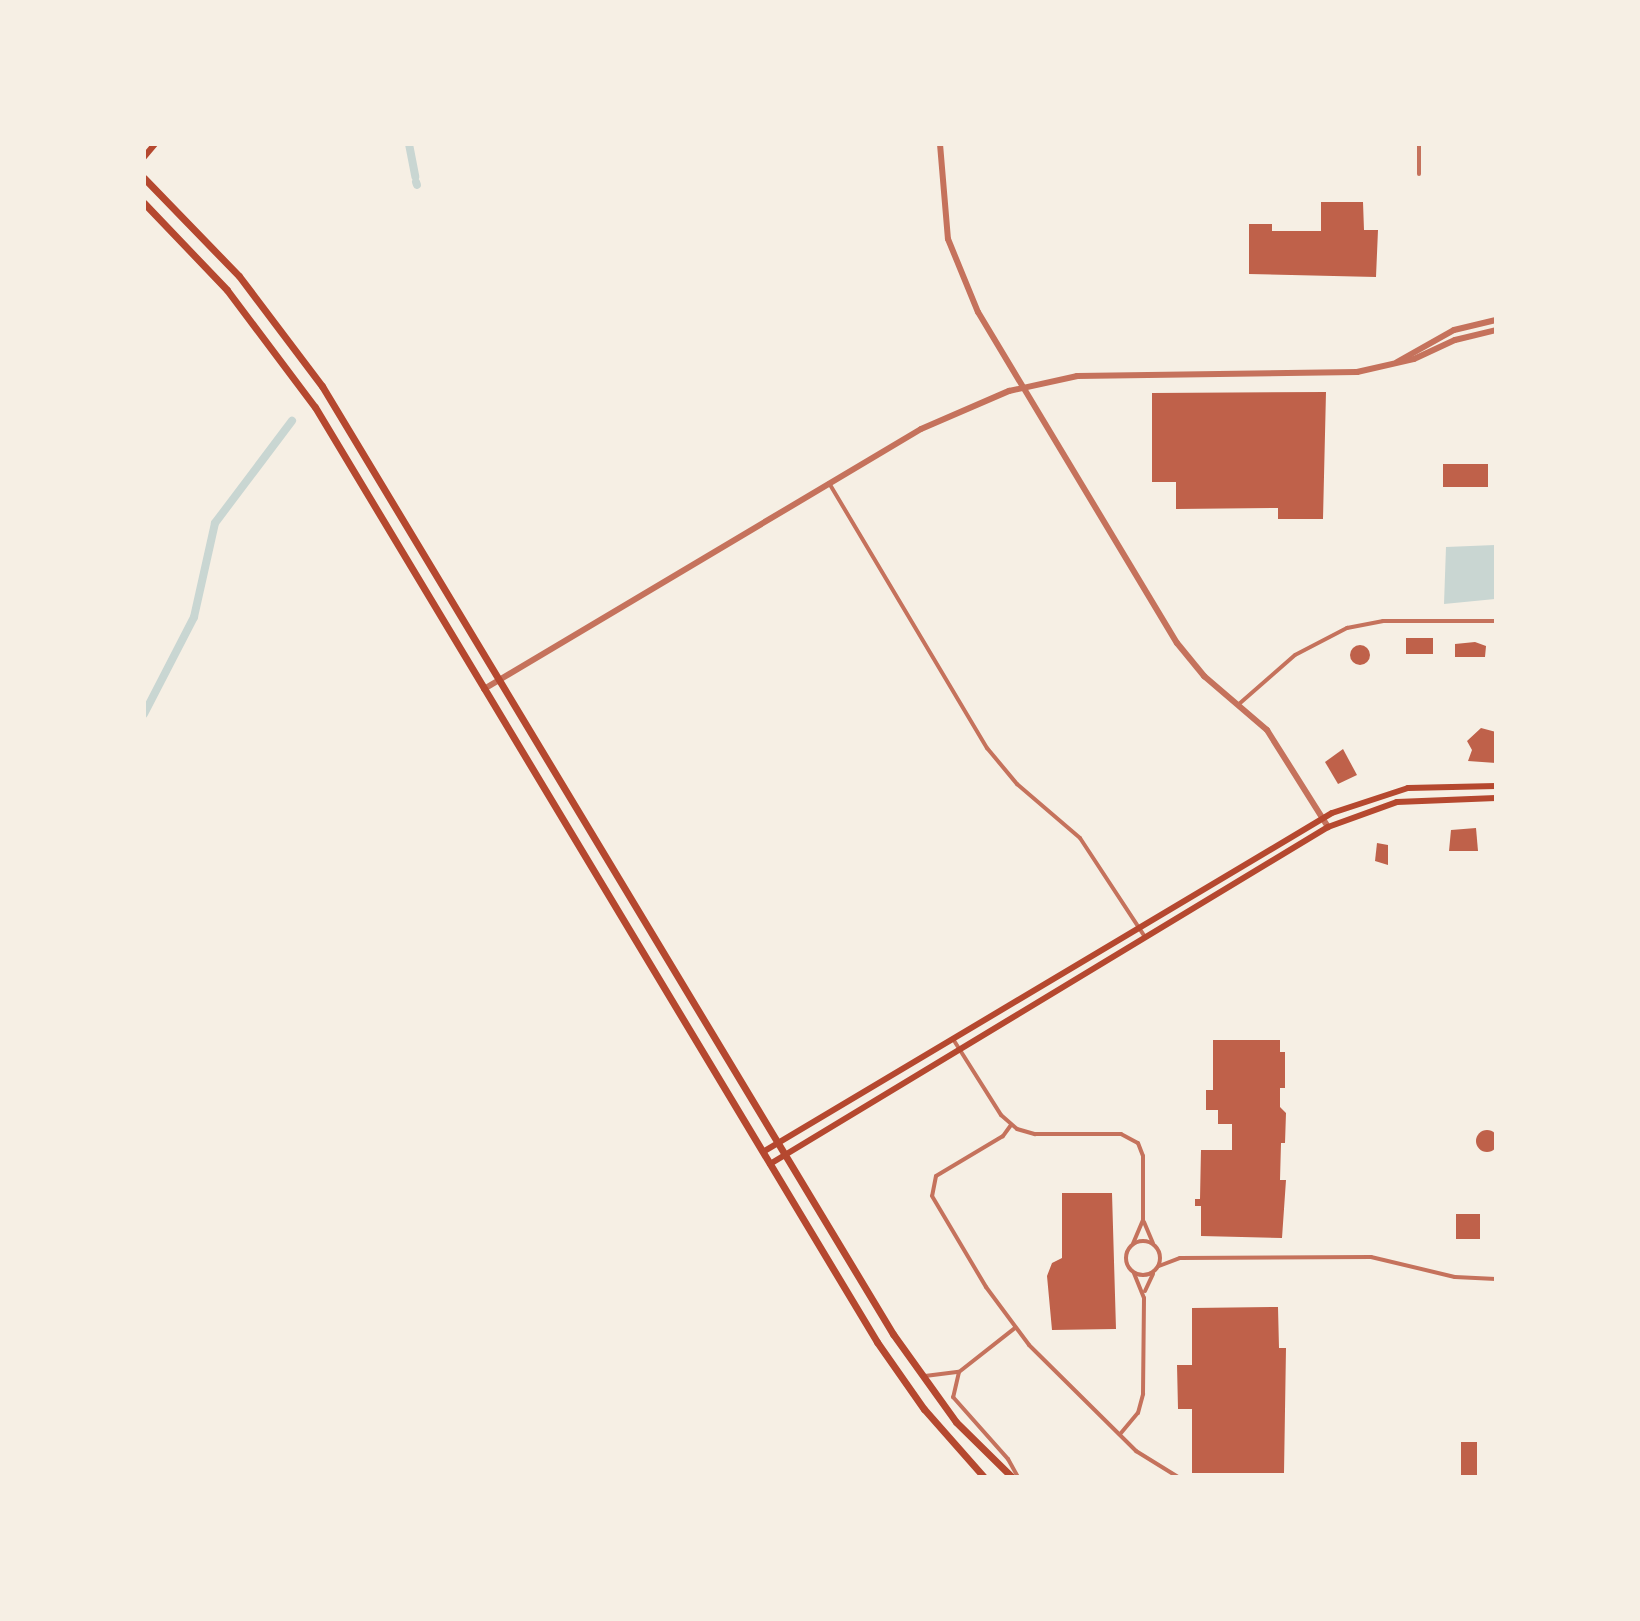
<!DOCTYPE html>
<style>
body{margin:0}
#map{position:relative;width:1640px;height:1621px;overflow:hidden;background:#f6efe4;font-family:"Roboto Serif",serif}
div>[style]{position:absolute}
.water>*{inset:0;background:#c9d6d2}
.canal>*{height:8px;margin:-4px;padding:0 4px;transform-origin:4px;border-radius:4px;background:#c9d6d2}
.building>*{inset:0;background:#bf614a;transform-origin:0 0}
.round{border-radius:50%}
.minor>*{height:4px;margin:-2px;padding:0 2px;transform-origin:2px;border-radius:2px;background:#c5725c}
.minor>.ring{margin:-2px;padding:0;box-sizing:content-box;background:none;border:4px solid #c5725c;border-radius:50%}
.tertiary>*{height:6px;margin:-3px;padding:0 3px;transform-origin:3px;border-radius:3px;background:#c5725c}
.secondary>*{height:6px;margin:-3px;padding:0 3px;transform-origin:3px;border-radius:3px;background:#b5482f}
.trunk>*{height:7px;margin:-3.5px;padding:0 3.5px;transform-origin:3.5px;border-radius:3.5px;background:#b5482f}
span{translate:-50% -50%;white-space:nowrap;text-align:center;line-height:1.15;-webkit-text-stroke:8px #f6efe4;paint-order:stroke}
.frame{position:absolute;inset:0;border:146px solid #f6efe4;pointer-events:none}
</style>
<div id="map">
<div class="water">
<div style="clip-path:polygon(1495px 545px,1495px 599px,1444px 604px,1446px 547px)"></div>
</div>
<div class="canal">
<div style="left:409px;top:144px;width:33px;rotate:79deg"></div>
<div style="left:416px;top:182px;width:3px;rotate:72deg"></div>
<div style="left:144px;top:714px;width:109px;rotate:-62.7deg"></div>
<div style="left:194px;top:617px;width:96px;rotate:-77.4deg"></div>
<div style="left:215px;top:523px;width:128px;rotate:-53deg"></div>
</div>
<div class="building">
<div style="clip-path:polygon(1321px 202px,1363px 202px,1364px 230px,1378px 230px,1376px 277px,1249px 274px,1249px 224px,1272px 224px,1272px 231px,1321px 231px)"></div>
<div style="clip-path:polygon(1326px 392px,1323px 519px,1278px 519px,1278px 508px,1176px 509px,1176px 482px,1152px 482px,1152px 393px)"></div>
<div style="left:1488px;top:464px;width:23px;height:45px;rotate:90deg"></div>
<div style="left:1433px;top:638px;width:16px;height:27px;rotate:90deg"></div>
<div style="clip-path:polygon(1475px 642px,1486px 646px,1485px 657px,1455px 657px,1455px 644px)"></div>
<div class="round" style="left:1350px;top:645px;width:20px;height:20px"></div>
<div style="clip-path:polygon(1481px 728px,1496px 732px,1496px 763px,1468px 761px,1472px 750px,1467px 741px)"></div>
<div style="clip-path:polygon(1343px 749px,1357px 775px,1338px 784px,1325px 762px)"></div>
<div style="clip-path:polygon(1476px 828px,1478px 851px,1449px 851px,1451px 830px)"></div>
<div style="clip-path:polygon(1377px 843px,1388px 845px,1388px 865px,1375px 861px)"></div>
<div style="clip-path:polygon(1213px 1040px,1280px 1040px,1280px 1052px,1285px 1052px,1285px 1088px,1280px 1088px,1280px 1107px,1286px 1113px,1285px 1143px,1281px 1143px,1280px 1180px,1286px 1180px,1282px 1238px,1201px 1236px,1201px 1206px,1195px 1206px,1195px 1199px,1200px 1199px,1201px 1150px,1232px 1150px,1232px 1124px,1218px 1124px,1218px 1110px,1206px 1110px,1206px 1090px,1213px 1090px)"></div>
<div class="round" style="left:1476px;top:1130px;width:22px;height:22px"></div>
<div style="clip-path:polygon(1062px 1193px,1112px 1193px,1116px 1329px,1052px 1330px,1047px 1276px,1052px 1263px,1062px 1258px)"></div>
<div style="left:1480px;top:1214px;width:25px;height:24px;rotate:90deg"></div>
<div style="clip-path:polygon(1278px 1307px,1279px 1348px,1286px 1348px,1284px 1473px,1192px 1473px,1192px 1409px,1178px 1409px,1177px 1365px,1192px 1365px,1192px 1308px)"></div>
<div style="left:1461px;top:1442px;width:16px;height:35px"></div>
</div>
<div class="minor">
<div style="left:1419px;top:144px;width:30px;rotate:90deg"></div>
<div style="left:829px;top:483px;width:309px;rotate:59.2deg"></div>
<div style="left:987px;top:748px;width:47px;rotate:50.2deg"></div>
<div style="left:1017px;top:784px;width:83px;rotate:40.6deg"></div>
<div style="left:1080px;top:838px;width:118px;rotate:56.7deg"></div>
<div style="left:1239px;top:704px;width:74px;rotate:-41.2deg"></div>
<div style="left:1295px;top:655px;width:59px;rotate:-27.4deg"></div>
<div style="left:1347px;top:628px;width:37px;rotate:-11deg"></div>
<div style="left:1383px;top:621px;width:113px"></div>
<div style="left:953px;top:1039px;width:90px;rotate:57.7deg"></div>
<div style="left:1001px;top:1115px;width:21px;rotate:41deg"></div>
<div style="left:1017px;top:1129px;width:19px;rotate:16deg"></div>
<div style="left:1035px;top:1134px;width:86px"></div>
<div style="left:1121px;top:1134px;width:19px;rotate:28deg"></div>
<div style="left:1138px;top:1143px;width:14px;rotate:69deg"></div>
<div style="left:1143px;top:1156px;width:64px;rotate:90deg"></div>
<div style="left:1143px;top:1220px;width:26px;rotate:113deg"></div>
<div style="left:1011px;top:1125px;width:14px;rotate:126deg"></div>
<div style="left:1003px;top:1136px;width:78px;rotate:149.2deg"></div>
<div style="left:936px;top:1176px;width:20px;rotate:101deg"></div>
<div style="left:932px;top:1196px;width:106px;rotate:59.3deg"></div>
<div style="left:986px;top:1287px;width:72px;rotate:53.4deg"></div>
<div style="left:1029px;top:1345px;width:151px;rotate:44.7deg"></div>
<div style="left:1136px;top:1451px;width:49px;rotate:31.8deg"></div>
<div style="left:1144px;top:1222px;width:23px;rotate:67deg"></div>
<div class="ring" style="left:1126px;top:1241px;width:30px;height:30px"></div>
<div style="left:1159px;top:1266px;width:22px;rotate:-21deg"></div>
<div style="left:1180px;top:1258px;width:191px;rotate:-0.3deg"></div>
<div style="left:1371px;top:1257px;width:86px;rotate:13.4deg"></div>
<div style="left:1455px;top:1277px;width:41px;rotate:2.8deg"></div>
<div style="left:1145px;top:1291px;width:19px;rotate:-65deg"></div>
<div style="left:959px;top:1372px;width:26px;rotate:103deg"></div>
<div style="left:953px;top:1397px;width:83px;rotate:48.4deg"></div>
<div style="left:1008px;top:1459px;width:21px;rotate:61deg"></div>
<div style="left:925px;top:1376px;width:34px;rotate:-7deg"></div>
<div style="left:959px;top:1372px;width:71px;rotate:-38.2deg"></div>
<div style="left:1121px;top:1433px;width:26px;rotate:-50deg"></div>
<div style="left:1138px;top:1413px;width:20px;rotate:-75deg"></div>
<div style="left:1143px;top:1394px;width:96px;rotate:-89.4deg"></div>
<div style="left:1144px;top:1298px;width:27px;rotate:-112deg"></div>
</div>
<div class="tertiary">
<div style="left:940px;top:144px;width:95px;rotate:85.2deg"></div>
<div style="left:948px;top:239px;width:79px;rotate:67.7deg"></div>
<div style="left:978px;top:312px;width:386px;rotate:59deg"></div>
<div style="left:1177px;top:643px;width:43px;rotate:50.7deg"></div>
<div style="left:1204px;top:676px;width:83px;rotate:40.6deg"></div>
<div style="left:1267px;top:730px;width:115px;rotate:57.8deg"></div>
<div style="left:1397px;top:362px;width:65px;rotate:-29.3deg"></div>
<div style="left:1454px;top:330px;width:43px;rotate:-13.4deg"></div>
<div style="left:484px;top:689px;width:508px;rotate:-30.75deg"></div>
<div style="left:921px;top:429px;width:96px;rotate:-23.4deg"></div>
<div style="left:1009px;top:391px;width:70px;rotate:-12.4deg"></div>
<div style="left:1077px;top:376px;width:280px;rotate:-0.8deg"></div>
<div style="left:1357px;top:372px;width:58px;rotate:-12.8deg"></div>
<div style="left:1414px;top:359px;width:45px;rotate:-24.9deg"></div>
<div style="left:1455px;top:340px;width:42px;rotate:-13.7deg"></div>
</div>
<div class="secondary">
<div style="left:144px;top:157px;width:17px;rotate:-50deg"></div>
<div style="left:763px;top:1152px;width:662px;rotate:-30.79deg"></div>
<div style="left:1332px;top:813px;width:80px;rotate:-18.2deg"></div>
<div style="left:1408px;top:788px;width:88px;rotate:-1.3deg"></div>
<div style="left:770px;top:1164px;width:652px;rotate:-31.13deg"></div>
<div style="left:1328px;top:827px;width:73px;rotate:-19.9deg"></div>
<div style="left:1397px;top:802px;width:99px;rotate:-2.3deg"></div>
</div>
<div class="trunk">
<div style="left:144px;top:178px;width:136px;rotate:45.9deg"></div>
<div style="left:239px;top:276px;width:138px;rotate:53deg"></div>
<div style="left:322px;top:386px;width:1107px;rotate:58.94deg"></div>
<div style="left:893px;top:1334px;width:108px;rotate:54.4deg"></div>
<div style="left:956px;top:1422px;width:78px;rotate:44.5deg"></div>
<div style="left:144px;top:203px;width:120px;rotate:46.3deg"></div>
<div style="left:227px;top:290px;width:146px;rotate:53.1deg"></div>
<div style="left:315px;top:407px;width:1091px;rotate:58.99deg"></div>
<div style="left:877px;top:1342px;width:82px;rotate:55deg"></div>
<div style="left:924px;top:1409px;width:91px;rotate:48.6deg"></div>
</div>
<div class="frame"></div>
</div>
